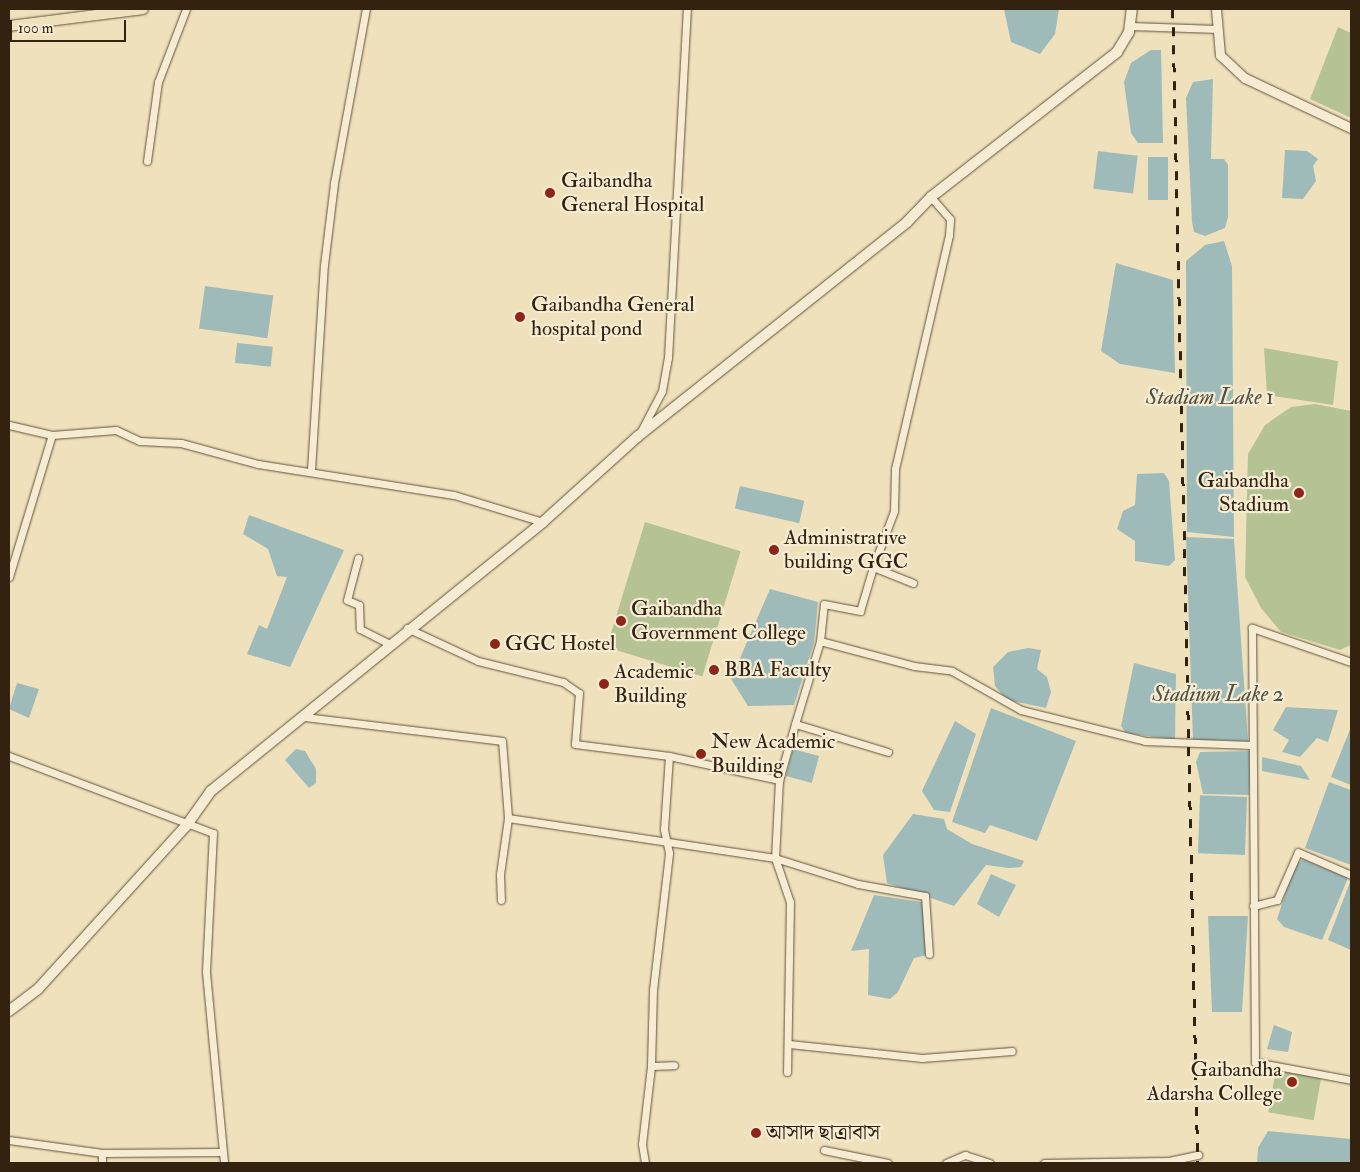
<!DOCTYPE html>
<meta charset="utf-8">
<style>
body{margin:0}
#map{position:relative;width:1360px;height:1172px;overflow:hidden;background:#efe1bc;font-family:"IM FELL Double Pica","Noto Serif Bengali",serif}
div>[style]{position:absolute}
.green>*{inset:0;background:#b5c394;transform-origin:0 0}
.water>*{inset:0;background:#9ebbba;transform-origin:0 0}
.roads{filter:drop-shadow(0 0 1px #62523a) drop-shadow(0 0 1px #62523a)}
.minor>*{height:7px;margin:-3.5px;padding:0 3.5px;transform-origin:3.5px;border-radius:3.5px;background:#f5ecd3}
.tertiary>*{height:9px;margin:-4.5px;padding:0 4.5px;transform-origin:4.5px;border-radius:4.5px;background:#f5ecd3}
.secondary>*{height:10px;margin:-5px;padding:0 5px;transform-origin:5px;border-radius:5px;background:#f5ecd3}
.primary>*{height:10px;margin:-5px;padding:0 5px;transform-origin:5px;border-radius:5px;background:#efe1bc}
.rail>*{height:2.5px;margin-top:-1.25px;transform-origin:0;background:repeating-linear-gradient(90deg,#33220f 0 9px,transparent 0 18px)}
.dots>*{width:14px;height:14px;translate:-50% -50%;box-sizing:border-box;border:2px solid #f5ecd3;border-radius:50%}
span{translate:-50% -50%;white-space:nowrap;text-align:center;line-height:1.15;-webkit-text-stroke:4.5px #f5ecd3;paint-order:stroke}
.poi-label{font-size:21px;color:#33220f}
.left{translate:0 -50%;text-align:left}
.right{translate:-100% -50%;text-align:right}
.water-label{font-size:22px;color:#535042;font-style:italic}
.frame{position:absolute;inset:0;border:10px solid #33220f;pointer-events:none}
.scale{position:absolute;left:10px;top:20px;width:116px;height:22px;box-sizing:border-box;border:2px solid #33220f;border-top:0;padding-left:6px;font-size:15px;line-height:18px;white-space:nowrap;color:#33220f;-webkit-text-stroke:4px #f5ecd3;paint-order:stroke}
</style>
<div id="map">
<div class="green">
<div style="clip-path:polygon(1338px 27px,1351px 33px,1351px 118px,1310px 99px)"></div>
<div style="clip-path:polygon(1264px 348px,1338px 361px,1333px 405px,1267px 395px)"></div>
<div style="clip-path:polygon(1315px 404px,1351px 411px,1351px 645px,1340px 650px,1281px 632px,1261px 608px,1245px 577px,1248px 454px,1265px 425px,1291px 407px)"></div>
<div style="left:645px;top:522px;width:100px;height:131px;rotate:17deg"></div>
<div style="left:1276px;top:1069px;width:46px;height:44px;rotate:10deg"></div>
</div>
<div class="water">
<div style="clip-path:polygon(1004px 9px,1059px 9px,1055px 34px,1040px 54px,1011px 42px)"></div>
<div style="clip-path:polygon(1151px 50px,1161px 50px,1163px 143px,1138px 143px,1131px 133px,1124px 82px,1131px 63px)"></div>
<div style="clip-path:polygon(1213px 79px,1211px 159px,1224px 159px,1228px 165px,1228px 217px,1225px 228px,1205px 236px,1194px 232px,1192px 222px,1186px 98px,1193px 82px)"></div>
<div style="clip-path:polygon(1285px 150px,1307px 151px,1318px 159px,1313px 166px,1316px 181px,1303px 199px,1282px 198px)"></div>
<div style="left:1098px;top:151px;width:40px;height:38px;rotate:7deg"></div>
<div style="left:1148px;top:157px;width:20px;height:43px"></div>
<div style="clip-path:polygon(1224px 241px,1232px 266px,1234px 537px,1187px 532px,1186px 261px,1205px 245px)"></div>
<div style="clip-path:polygon(1116px 263px,1173px 280px,1175px 373px,1120px 364px,1101px 351px)"></div>
<div style="left:205px;top:286px;width:69px;height:43px;rotate:8deg"></div>
<div style="left:237px;top:343px;width:36px;height:20px;rotate:6deg"></div>
<div style="clip-path:polygon(1164px 473px,1169px 481px,1175px 560px,1169px 566px,1135px 561px,1135px 541px,1117px 529px,1123px 511px,1135px 505px,1137px 474px)"></div>
<div style="left:740px;top:486px;width:66px;height:23px;rotate:13deg"></div>
<div style="clip-path:polygon(249px 515px,344px 550px,290px 667px,247px 654px,259px 625px,267px 629px,287px 577px,277px 576px,268px 549px,243px 534px)"></div>
<div style="clip-path:polygon(1186px 537px,1234px 539px,1248px 741px,1193px 740px)"></div>
<div style="clip-path:polygon(770px 589px,818px 602px,814px 643px,794px 705px,748px 706px,731px 679px)"></div>
<div style="clip-path:polygon(1028px 648px,1041px 650px,1037px 669px,1047px 677px,1051px 692px,1046px 708px,1007px 700px,995px 686px,993px 667px,1008px 652px)"></div>
<div style="clip-path:polygon(1134px 663px,1176px 674px,1175px 740px,1126px 733px,1121px 726px)"></div>
<div style="clip-path:polygon(17px 683px,39px 689px,29px 718px,9px 709px)"></div>
<div style="clip-path:polygon(1286px 707px,1338px 710px,1328px 742px,1317px 738px,1300px 757px,1282px 752px,1289px 740px,1273px 730px)"></div>
<div style="clip-path:polygon(991px 708px,1076px 741px,1037px 841px,990px 825px,985px 833px,952px 822px)"></div>
<div style="clip-path:polygon(955px 721px,976px 734px,950px 812px,934px 810px,922px 791px)"></div>
<div style="clip-path:polygon(1351px 727px,1351px 785px,1331px 777px)"></div>
<div style="clip-path:polygon(296px 749px,305px 751px,316px 769px,316px 783px,309px 788px,285px 760px)"></div>
<div style="left:793px;top:749px;width:27px;height:28px;rotate:15deg"></div>
<div style="clip-path:polygon(1251px 751px,1249px 795px,1203px 794px,1196px 762px,1200px 752px)"></div>
<div style="clip-path:polygon(1262px 757px,1301px 766px,1310px 780px,1262px 771px)"></div>
<div style="clip-path:polygon(1329px 782px,1351px 790px,1351px 865px,1305px 848px)"></div>
<div style="left:1247px;top:797px;width:58px;height:47px;rotate:92deg"></div>
<div style="clip-path:polygon(913px 814px,944px 819px,947px 829px,972px 844px,1024px 861px,1021px 867px,1009px 868px,986px 865px,954px 906px,887px 883px,883px 855px)"></div>
<div style="clip-path:polygon(1303px 859px,1348px 878px,1322px 940px,1284px 927px,1277px 919px,1294px 867px)"></div>
<div style="clip-path:polygon(991px 874px,1016px 885px,999px 917px,977px 904px)"></div>
<div style="clip-path:polygon(1350px 882px,1351px 882px,1351px 950px,1328px 940px)"></div>
<div style="clip-path:polygon(874px 895px,928px 903px,927px 955px,914px 958px,898px 992px,890px 999px,868px 995px,869px 949px,851px 951px)"></div>
<div style="clip-path:polygon(1208px 916px,1248px 916px,1242px 1012px,1212px 1012px)"></div>
<div style="clip-path:polygon(1274px 1025px,1292px 1032px,1288px 1052px,1267px 1049px)"></div>
<div style="clip-path:polygon(1268px 1131px,1351px 1139px,1351px 1163px,1257px 1163px,1258px 1148px)"></div>
</div>
<div class="roads">
<div class="minor">
<div style="left:1130px;top:26px;width:88px;rotate:2deg"></div>
<div style="left:147px;top:161px;width:80px;rotate:-82.1deg"></div>
<div style="left:158px;top:82px;width:78px;rotate:-69deg"></div>
<div style="left:9px;top:425px;width:44px;rotate:13.1deg"></div>
<div style="left:52px;top:435px;width:64px;rotate:-4.5deg"></div>
<div style="left:116px;top:430px;width:26px;rotate:25deg"></div>
<div style="left:140px;top:441px;width:41px;rotate:2.8deg"></div>
<div style="left:181px;top:443px;width:80px;rotate:15.3deg"></div>
<div style="left:258px;top:464px;width:198px;rotate:9deg"></div>
<div style="left:454px;top:495px;width:93px;rotate:16.9deg"></div>
<div style="left:640px;top:433px;width:47px;rotate:-62.4deg"></div>
<div style="left:662px;top:391px;width:34px;rotate:-80deg"></div>
<div style="left:668px;top:358px;width:350px;rotate:-86.9deg"></div>
<div style="left:311px;top:470px;width:205px;rotate:-86.4deg"></div>
<div style="left:324px;top:265px;width:83px;rotate:-83deg"></div>
<div style="left:334px;top:183px;width:177px;rotate:-79.6deg"></div>
<div style="left:358px;top:558px;width:43px;rotate:104.7deg"></div>
<div style="left:347px;top:600px;width:13px;rotate:23deg"></div>
<div style="left:359px;top:605px;width:24px;rotate:88deg"></div>
<div style="left:360px;top:629px;width:33px;rotate:27deg"></div>
<div style="left:9px;top:577px;width:148px;rotate:-73.2deg"></div>
<div style="left:913px;top:583px;width:43px;rotate:-158.2deg"></div>
<div style="left:873px;top:567px;width:60px;rotate:-69.4deg"></div>
<div style="left:894px;top:511px;width:42px;rotate:-88.6deg"></div>
<div style="left:895px;top:469px;width:240px;rotate:-77deg"></div>
<div style="left:949px;top:235px;width:16px;rotate:-86deg"></div>
<div style="left:950px;top:219px;width:29px;rotate:-131deg"></div>
<div style="left:407px;top:628px;width:78px;rotate:24.9deg"></div>
<div style="left:478px;top:661px;width:88px;rotate:13.9deg"></div>
<div style="left:563px;top:682px;width:19px;rotate:35deg"></div>
<div style="left:579px;top:693px;width:51px;rotate:94.5deg"></div>
<div style="left:575px;top:744px;width:95px;rotate:7.3deg"></div>
<div style="left:669px;top:756px;width:113px;rotate:12.3deg"></div>
<div style="left:820px;top:641px;width:97px;rotate:14.9deg"></div>
<div style="left:914px;top:666px;width:38px;rotate:7deg"></div>
<div style="left:952px;top:671px;width:79px;rotate:29.5deg"></div>
<div style="left:1021px;top:710px;width:128px;rotate:14deg"></div>
<div style="left:1145px;top:741px;width:106px;rotate:2.2deg"></div>
<div style="left:1351px;top:662px;width:105px;rotate:-161deg"></div>
<div style="left:1252px;top:628px;width:434px;rotate:89.6deg"></div>
<div style="left:1255px;top:1062px;width:98px;rotate:10.6deg"></div>
<div style="left:304px;top:717px;width:199px;rotate:6.9deg"></div>
<div style="left:502px;top:741px;width:77px;rotate:85.5deg"></div>
<div style="left:508px;top:818px;width:57px;rotate:98.1deg"></div>
<div style="left:500px;top:874px;width:26px;rotate:88deg"></div>
<div style="left:795px;top:724px;width:87px;rotate:-73.2deg"></div>
<div style="left:820px;top:641px;width:37px;rotate:-84deg"></div>
<div style="left:824px;top:604px;width:37px;rotate:11deg"></div>
<div style="left:860px;top:611px;width:46px;rotate:-73.5deg"></div>
<div style="left:888px;top:752px;width:97px;rotate:-163.2deg"></div>
<div style="left:795px;top:724px;width:58px;rotate:105.9deg"></div>
<div style="left:779px;top:780px;width:78px;rotate:92.9deg"></div>
<div style="left:775px;top:858px;width:87px;rotate:17.4deg"></div>
<div style="left:858px;top:884px;width:68px;rotate:10.2deg"></div>
<div style="left:925px;top:896px;width:58px;rotate:86.1deg"></div>
<div style="left:9px;top:756px;width:218px;rotate:20.7deg"></div>
<div style="left:213px;top:833px;width:139px;rotate:92.9deg"></div>
<div style="left:206px;top:972px;width:192px;rotate:84.6deg"></div>
<div style="left:508px;top:818px;width:270px;rotate:8.5deg"></div>
<div style="left:775px;top:858px;width:46px;rotate:71.2deg"></div>
<div style="left:790px;top:902px;width:170px;rotate:91deg"></div>
<div style="left:1253px;top:906px;width:25px;rotate:-14deg"></div>
<div style="left:1277px;top:900px;width:52px;rotate:-66.4deg"></div>
<div style="left:1298px;top:852px;width:58px;rotate:23.5deg"></div>
<div style="left:789px;top:1044px;width:134px;rotate:6deg"></div>
<div style="left:922px;top:1058px;width:90px;rotate:-4.4deg"></div>
<div style="left:651px;top:1066px;width:23px;rotate:-2deg"></div>
<div style="left:9px;top:1140px;width:94px;rotate:8deg"></div>
<div style="left:102px;top:1153px;width:118px;rotate:-0.5deg"></div>
<div style="left:824px;top:1150px;width:65px;rotate:11.5deg"></div>
<div style="left:102px;top:1153px;width:10px;rotate:90deg"></div>
<div style="left:645px;top:1163px;width:19px;rotate:-99deg"></div>
<div style="left:642px;top:1144px;width:79px;rotate:-83.4deg"></div>
<div style="left:651px;top:1066px;width:76px;rotate:-88.5deg"></div>
<div style="left:653px;top:990px;width:138px;rotate:-83.3deg"></div>
<div style="left:669px;top:853px;width:25px;rotate:-102deg"></div>
<div style="left:664px;top:829px;width:73px;rotate:-86.1deg"></div>
<div style="left:946px;top:1163px;width:21px;rotate:-23deg"></div>
<div style="left:965px;top:1155px;width:26px;rotate:18deg"></div>
<div style="left:1044px;top:1163px;width:125px;rotate:-0.9deg"></div>
<div style="left:1169px;top:1161px;width:30px;rotate:-12deg"></div>
</div>
<div class="tertiary">
<div style="left:1216px;top:9px;width:46px;rotate:85deg"></div>
<div style="left:1220px;top:55px;width:34px;rotate:43deg"></div>
<div style="left:1245px;top:78px;width:117px;rotate:25.3deg"></div>
</div>
<div class="secondary">
<div style="left:9px;top:1011px;width:36px;rotate:-37deg"></div>
<div style="left:38px;top:989px;width:220px;rotate:-47.8deg"></div>
<div style="left:186px;top:826px;width:43px;rotate:-54.5deg"></div>
<div style="left:211px;top:791px;width:427px;rotate:-39deg"></div>
<div style="left:543px;top:522px;width:127px;rotate:-42.1deg"></div>
<div style="left:637px;top:437px;width:345px;rotate:-38.5deg"></div>
<div style="left:907px;top:222px;width:35px;rotate:-46deg"></div>
<div style="left:931px;top:197px;width:236px;rotate:-37.9deg"></div>
<div style="left:1117px;top:52px;width:23px;rotate:-59deg"></div>
<div style="left:1129px;top:32px;width:23px;rotate:-83deg"></div>
</div>
<div class="primary">
<div style="left:9px;top:26px;width:135px;rotate:-7.2deg"></div>
</div>
</div>
<div class="rail">
<div style="left:1173px;top:9px;width:1154px;rotate:88.76deg"></div>
</div>
<div class="dots">
<div style="left:550px;top:193px;background:#8f2418"></div>
<div style="left:520px;top:317px;background:#8f2418"></div>
<div style="left:1299px;top:493px;background:#8f2418"></div>
<div style="left:774px;top:550px;background:#8f2418"></div>
<div style="left:621px;top:621px;background:#8f2418"></div>
<div style="left:495px;top:644px;background:#8f2418"></div>
<div style="left:714px;top:670px;background:#8f2418"></div>
<div style="left:604px;top:684px;background:#8f2418"></div>
<div style="left:701px;top:754px;background:#8f2418"></div>
<div style="left:1292px;top:1082px;background:#8f2418"></div>
<div style="left:756px;top:1133px;background:#8f2418"></div>
</div>
<div class="poi-label">
<span class="left" style="left:561px;top:193px">Gaibandha<br>General Hospital</span>
<span class="left" style="left:531px;top:317px">Gaibandha General<br>hospital pond</span>
<span class="right" style="left:1289px;top:493px">Gaibandha<br>Stadium</span>
<span class="left" style="left:784px;top:550px">Administrative<br>building GGC</span>
<span class="left" style="left:631px;top:621px">Gaibandha<br>Government College</span>
<span class="left" style="left:505px;top:644px">GGC Hostel</span>
<span class="left" style="left:724px;top:670px">BBA Faculty</span>
<span class="left" style="left:614px;top:684px">Academic<br>Building</span>
<span class="left" style="left:711px;top:754px">New Academic<br>Building</span>
<span class="right" style="left:1282px;top:1082px">Gaibandha<br>Adarsha College</span>
<span class="left" style="left:766px;top:1133px">আসাদ ছাত্রাবাস</span>
</div>
<div class="water-label">
<span style="left:1210px;top:398px">Stadiam Lake 1</span>
<span style="left:1218px;top:695px">Stadium Lake 2</span>
</div>
<div class="frame"></div>
<div class="scale">100 m</div>
</div>
